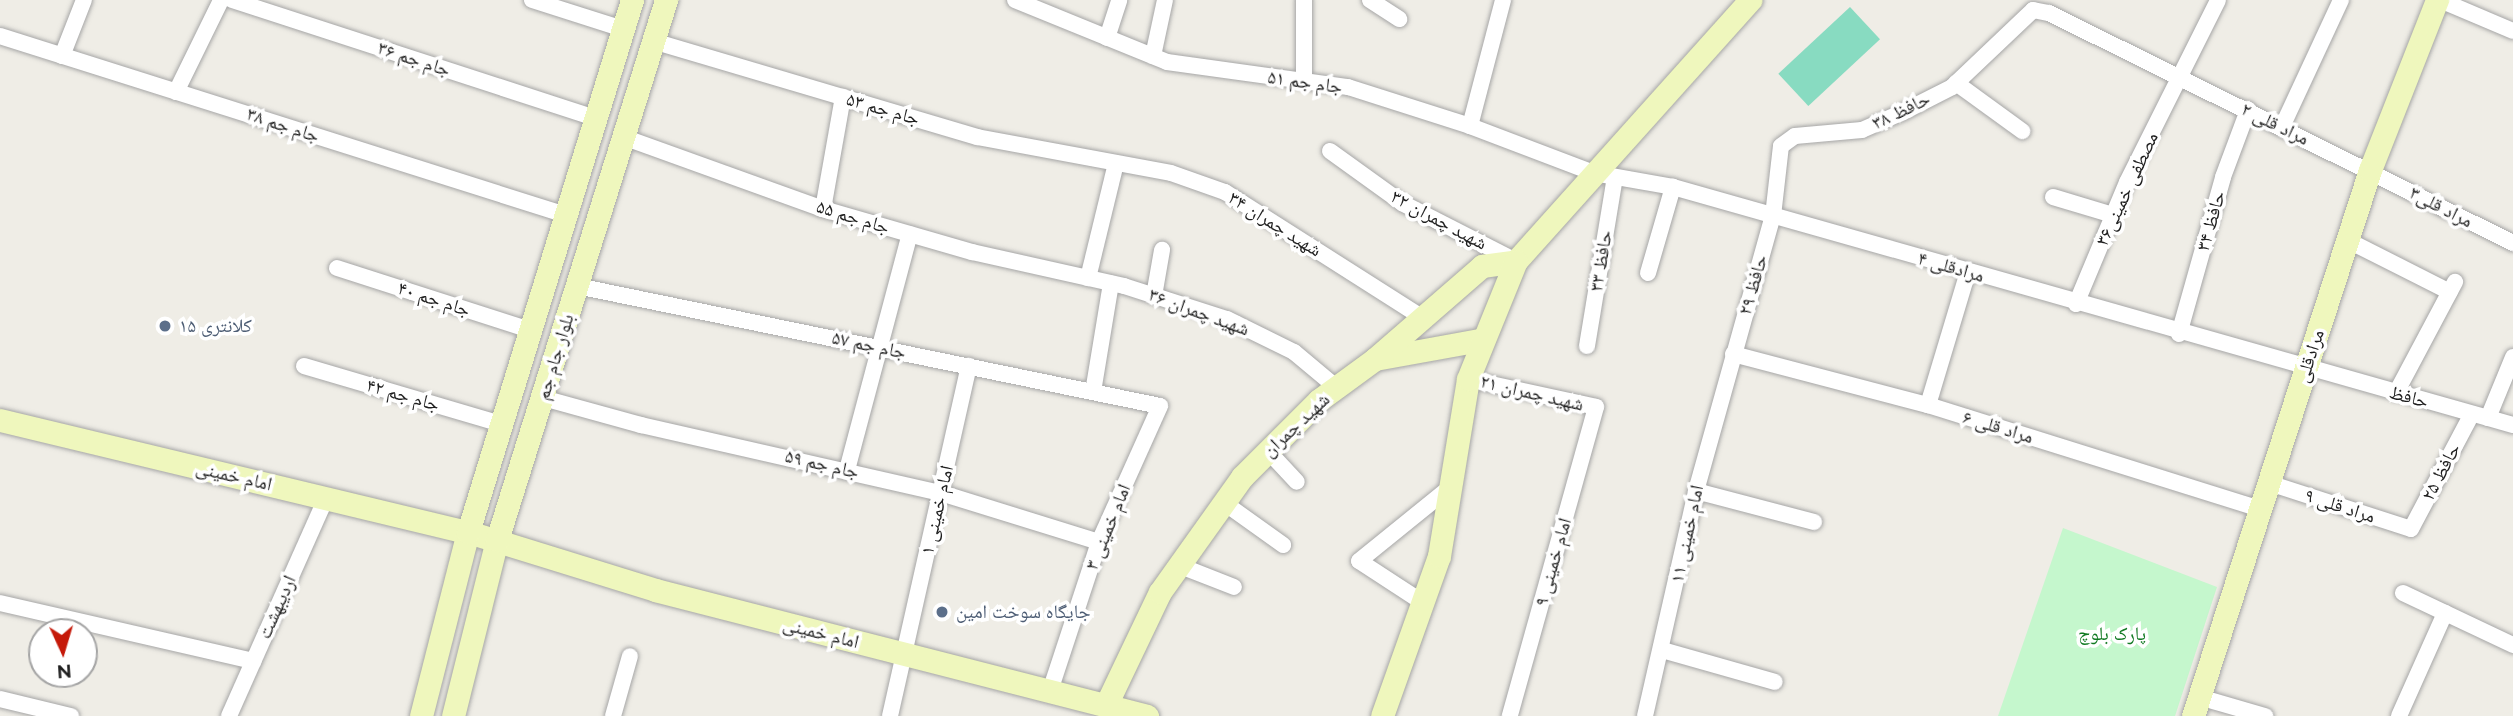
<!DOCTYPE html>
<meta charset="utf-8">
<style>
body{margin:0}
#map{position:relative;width:2513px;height:716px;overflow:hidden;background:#efede6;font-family:Raleway,"Noto Naskh Arabic",sans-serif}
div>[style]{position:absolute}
.park>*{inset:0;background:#c5f7cd}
.pitch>*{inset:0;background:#88dbc1;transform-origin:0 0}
.roads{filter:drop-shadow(0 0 2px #a6a6a6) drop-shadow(0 0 2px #a6a6a6)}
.street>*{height:16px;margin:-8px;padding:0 8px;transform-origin:8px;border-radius:8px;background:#fff}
.secondary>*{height:23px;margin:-11.5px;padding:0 11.5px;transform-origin:11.5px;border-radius:11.5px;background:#eff7bd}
.dots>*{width:19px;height:19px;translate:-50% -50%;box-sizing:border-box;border:4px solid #fff;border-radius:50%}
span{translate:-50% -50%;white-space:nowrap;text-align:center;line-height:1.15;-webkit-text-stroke:7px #fff;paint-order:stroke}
.street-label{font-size:19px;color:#1f1f1f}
.service-label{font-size:19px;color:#4e5e75}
.left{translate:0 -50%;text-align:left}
.park-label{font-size:19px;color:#117a22}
.north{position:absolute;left:28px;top:618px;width:70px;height:70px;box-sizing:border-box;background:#fff;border:2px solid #a5a5a5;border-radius:50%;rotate:176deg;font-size:19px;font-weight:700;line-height:28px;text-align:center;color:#1f1f1f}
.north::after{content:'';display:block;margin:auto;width:24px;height:32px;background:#c51909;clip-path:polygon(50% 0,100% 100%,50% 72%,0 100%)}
</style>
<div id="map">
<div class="park">
<div style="clip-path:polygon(2063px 528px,2217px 587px,2175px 716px,1998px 716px)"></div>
</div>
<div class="pitch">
<div style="left:1850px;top:7px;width:44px;height:98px;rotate:47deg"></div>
</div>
<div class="roads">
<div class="street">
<div style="left:232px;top:0;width:383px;rotate:18deg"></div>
<div style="left:532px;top:0;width:96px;rotate:17.7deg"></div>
<div style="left:1015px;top:0;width:164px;rotate:22.2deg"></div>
<div style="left:1167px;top:62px;width:183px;rotate:7.9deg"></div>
<div style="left:1348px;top:87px;width:128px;rotate:17.7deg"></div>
<div style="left:1470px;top:126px;width:133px;rotate:20.8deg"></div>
<div style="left:1594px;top:173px;width:80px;rotate:10deg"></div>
<div style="left:1673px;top:187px;width:873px;rotate:15.82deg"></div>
<div style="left:1370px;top:0;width:35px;rotate:33deg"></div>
<div style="left:2440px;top:0;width:79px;rotate:23deg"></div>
<div style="left:0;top:36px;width:594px;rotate:17.55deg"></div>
<div style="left:1107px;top:38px;width:40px;rotate:-72deg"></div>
<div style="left:653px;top:41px;width:338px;rotate:16.5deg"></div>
<div style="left:977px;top:137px;width:197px;rotate:10.5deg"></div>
<div style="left:1171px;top:173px;width:57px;rotate:19.4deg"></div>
<div style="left:1225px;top:192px;width:231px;rotate:32.5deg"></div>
<div style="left:62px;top:56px;width:60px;rotate:-68.6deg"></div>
<div style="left:1153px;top:56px;width:57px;rotate:-77.9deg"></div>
<div style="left:1304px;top:79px;width:79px;rotate:-90deg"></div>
<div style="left:1956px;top:83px;width:82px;rotate:36deg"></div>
<div style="left:176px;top:92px;width:102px;rotate:-63.9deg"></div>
<div style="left:1470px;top:126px;width:130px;rotate:-75.3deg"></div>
<div style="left:2282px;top:127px;width:140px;rotate:-65.1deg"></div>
<div style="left:623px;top:137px;width:213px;rotate:19.8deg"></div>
<div style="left:823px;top:209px;width:155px;rotate:16.1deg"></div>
<div style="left:972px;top:252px;width:156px;rotate:12.6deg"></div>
<div style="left:1124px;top:286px;width:108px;rotate:17.8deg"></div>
<div style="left:1227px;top:319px;width:75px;rotate:26.2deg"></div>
<div style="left:1294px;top:352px;width:56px;rotate:39.9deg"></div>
<div style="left:1330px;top:151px;width:89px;rotate:35.8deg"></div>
<div style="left:1402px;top:203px;width:128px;rotate:27deg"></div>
<div style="left:2053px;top:197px;width:63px;rotate:16.7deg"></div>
<div style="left:823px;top:209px;width:114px;rotate:-79.9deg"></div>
<div style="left:2347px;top:240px;width:115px;rotate:26.8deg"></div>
<div style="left:337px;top:268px;width:203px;rotate:17.8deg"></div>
<div style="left:1648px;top:273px;width:90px;rotate:-73.8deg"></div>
<div style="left:1088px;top:278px;width:118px;rotate:-76.3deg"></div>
<div style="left:577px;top:286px;width:595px;rotate:11.63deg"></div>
<div style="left:1160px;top:406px;width:149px;rotate:114.2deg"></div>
<div style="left:1099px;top:542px;width:157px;rotate:108.2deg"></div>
<div style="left:1154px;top:296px;width:47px;rotate:-80.1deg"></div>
<div style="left:2076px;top:304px;width:132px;rotate:-67.3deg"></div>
<div style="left:2127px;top:182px;width:203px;rotate:-63.4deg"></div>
<div style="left:2179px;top:334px;width:163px;rotate:-74.3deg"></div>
<div style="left:2223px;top:177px;width:72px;rotate:-69.5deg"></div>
<div style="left:1587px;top:346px;width:171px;rotate:-80.6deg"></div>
<div style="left:1733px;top:354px;width:202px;rotate:14.7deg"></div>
<div style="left:1928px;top:405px;width:348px;rotate:17.4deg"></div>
<div style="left:304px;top:366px;width:205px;rotate:16.4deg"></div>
<div style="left:1468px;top:379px;width:131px;rotate:12.3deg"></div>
<div style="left:1596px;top:407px;width:321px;rotate:105.6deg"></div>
<div style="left:1093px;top:392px;width:110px;rotate:-80.6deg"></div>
<div style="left:2396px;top:393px;width:126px;rotate:-62deg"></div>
<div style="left:543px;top:398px;width:102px;rotate:15.4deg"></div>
<div style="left:641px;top:425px;width:308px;rotate:12.8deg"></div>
<div style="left:941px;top:493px;width:165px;rotate:17.2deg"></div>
<div style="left:1928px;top:405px;width:139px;rotate:-73.3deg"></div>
<div style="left:2488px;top:418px;width:66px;rotate:-67.7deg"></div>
<div style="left:1268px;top:451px;width:42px;rotate:46.9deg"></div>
<div style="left:847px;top:470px;width:244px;rotate:-75.1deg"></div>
<div style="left:2269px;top:483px;width:149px;rotate:17.9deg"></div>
<div style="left:2411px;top:529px;width:130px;rotate:-62.1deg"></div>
<div style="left:1696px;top:491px;width:122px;rotate:14.7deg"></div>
<div style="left:1223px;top:502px;width:74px;rotate:35.6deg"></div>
<div style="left:1178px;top:565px;width:60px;rotate:21.4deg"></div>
<div style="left:2403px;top:593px;width:122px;rotate:25.3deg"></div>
<div style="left:1422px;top:602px;width:75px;rotate:-146.9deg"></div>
<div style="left:1359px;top:561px;width:116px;rotate:-39deg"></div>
<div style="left:0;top:603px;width:260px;rotate:12.9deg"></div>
<div style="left:1662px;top:650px;width:117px;rotate:15.8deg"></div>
<div style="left:2199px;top:697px;width:69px;rotate:16.1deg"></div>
<div style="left:0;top:699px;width:73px;rotate:13.5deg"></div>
<div style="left:229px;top:716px;width:239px;rotate:-66deg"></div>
<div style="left:613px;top:716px;width:62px;rotate:-74.2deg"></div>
<div style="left:890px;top:716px;width:359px;rotate:-77.3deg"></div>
<div style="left:1645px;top:716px;width:231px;rotate:-77.2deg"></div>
<div style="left:1696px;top:491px;width:286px;rotate:-74.4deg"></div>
<div style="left:1773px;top:216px;width:70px;rotate:-83.5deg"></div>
<div style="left:1781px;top:146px;width:17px;rotate:-36deg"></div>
<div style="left:1795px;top:136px;width:67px;rotate:-5.1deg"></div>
<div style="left:1862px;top:130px;width:45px;rotate:-23.7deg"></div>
<div style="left:1903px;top:112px;width:55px;rotate:-27deg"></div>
<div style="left:1952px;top:87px;width:112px;rotate:-43.5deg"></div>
<div style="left:2033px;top:10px;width:16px;rotate:11deg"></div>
<div style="left:2049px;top:13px;width:518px;rotate:26.37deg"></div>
<div style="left:2399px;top:716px;width:113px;rotate:-65.9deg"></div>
</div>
<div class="secondary">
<div style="left:1375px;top:359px;width:107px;rotate:-10.3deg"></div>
<div style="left:0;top:420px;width:481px;rotate:13.5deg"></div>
<div style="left:468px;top:532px;width:196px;rotate:17.2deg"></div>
<div style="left:655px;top:590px;width:508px;rotate:14.36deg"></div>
<div style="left:1106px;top:705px;width:125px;rotate:-64.5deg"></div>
<div style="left:1160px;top:592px;width:141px;rotate:-54.5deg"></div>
<div style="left:1242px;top:477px;width:109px;rotate:-45deg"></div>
<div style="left:1319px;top:400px;width:69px;rotate:-36.2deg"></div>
<div style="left:1375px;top:359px;width:142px;rotate:-41deg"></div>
<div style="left:1482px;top:266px;width:34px;rotate:-8deg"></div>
<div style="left:1516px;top:261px;width:351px;rotate:-48.1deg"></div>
<div style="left:421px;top:716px;width:190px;rotate:-75.7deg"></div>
<div style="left:468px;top:532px;width:557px;rotate:-72.87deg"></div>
<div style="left:453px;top:716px;width:181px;rotate:-76deg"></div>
<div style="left:497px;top:540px;width:566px;rotate:-72.62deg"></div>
<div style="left:1382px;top:716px;width:170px;rotate:-70.4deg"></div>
<div style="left:1439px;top:556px;width:179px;rotate:-80.7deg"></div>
<div style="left:1468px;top:379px;width:127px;rotate:-67.9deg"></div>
<div style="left:2193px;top:716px;width:574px;rotate:-72.04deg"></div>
<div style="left:2370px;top:170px;width:183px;rotate:-68.5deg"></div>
</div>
</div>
<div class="dots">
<div style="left:165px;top:326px;background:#5c6f8a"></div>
<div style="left:942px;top:612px;background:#5c6f8a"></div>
</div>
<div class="street-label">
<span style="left:414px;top:59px;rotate:18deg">جام جم ۳۶</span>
<span style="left:1305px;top:82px;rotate:8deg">جام جم ۵۱</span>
<span style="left:883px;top:109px;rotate:16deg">جام جم ۵۳</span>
<span style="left:1901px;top:111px;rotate:-26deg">حافظ ۳۸</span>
<span style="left:2275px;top:124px;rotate:26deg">مراد قلی ۲</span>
<span style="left:283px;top:125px;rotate:18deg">جام جم ۳۸</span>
<span style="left:2127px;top:189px;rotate:-65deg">مصطفی خمینی۳۶</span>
<span style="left:2441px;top:207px;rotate:27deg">مراد قلی۳</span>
<span style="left:853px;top:217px;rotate:17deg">جام جم ۵۵</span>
<span style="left:1439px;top:220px;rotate:28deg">شهید چمران ۳۲</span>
<span style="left:2211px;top:221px;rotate:-74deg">حافظ ۳۴</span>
<span style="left:1275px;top:224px;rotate:32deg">شهید چمران ۳۴</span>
<span style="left:1601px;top:261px;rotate:-81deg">حافظ ۳۳</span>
<span style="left:1951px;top:267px;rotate:16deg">مرادقلی ۴</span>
<span style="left:1753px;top:285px;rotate:-74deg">حافظ ۲۹</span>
<span style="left:434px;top:299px;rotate:18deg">جام جم ۴۰</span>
<span style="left:1199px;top:312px;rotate:20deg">شهید چمران ۳۶</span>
<span style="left:869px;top:345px;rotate:12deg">جام جم ۵۷</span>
<span style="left:2310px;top:356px;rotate:-72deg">مرادقلی</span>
<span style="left:555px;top:357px;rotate:-73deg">بلوار جام جم</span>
<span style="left:1532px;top:393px;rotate:13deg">شهید چمران ۲۱</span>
<span style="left:403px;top:395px;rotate:16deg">جام جم ۴۲</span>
<span style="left:2409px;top:397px;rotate:15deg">حافظ</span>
<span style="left:1296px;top:425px;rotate:-43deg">شهید چمران</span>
<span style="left:1998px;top:427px;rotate:17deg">مراد قلی ۶</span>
<span style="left:822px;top:464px;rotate:13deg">جام جم ۵۹</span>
<span style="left:2441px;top:472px;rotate:-62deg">حافظ ۲۵</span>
<span style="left:234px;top:476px;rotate:13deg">امام خمینی</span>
<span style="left:2340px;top:506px;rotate:18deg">مراد قلی ۹</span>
<span style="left:937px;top:510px;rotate:-77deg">امام خمینی ۱</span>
<span style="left:1108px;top:527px;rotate:-68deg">امام خمینی ۳</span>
<span style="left:1687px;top:534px;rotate:-78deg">امام خمینی ۱۱</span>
<span style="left:1553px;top:562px;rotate:-74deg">امام خمینی ۹</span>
<span style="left:277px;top:607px;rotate:-66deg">اردیبهشت</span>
<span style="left:821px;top:633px;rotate:14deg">امام خمینی</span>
</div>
<div class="service-label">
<span class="left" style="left:179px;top:326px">کلانتری ۱۵</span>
<span class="left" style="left:956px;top:612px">جایگاه سوخت امین</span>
</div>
<div class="park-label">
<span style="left:2112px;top:634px">پارک بلوچ</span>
</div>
<div class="north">N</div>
</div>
